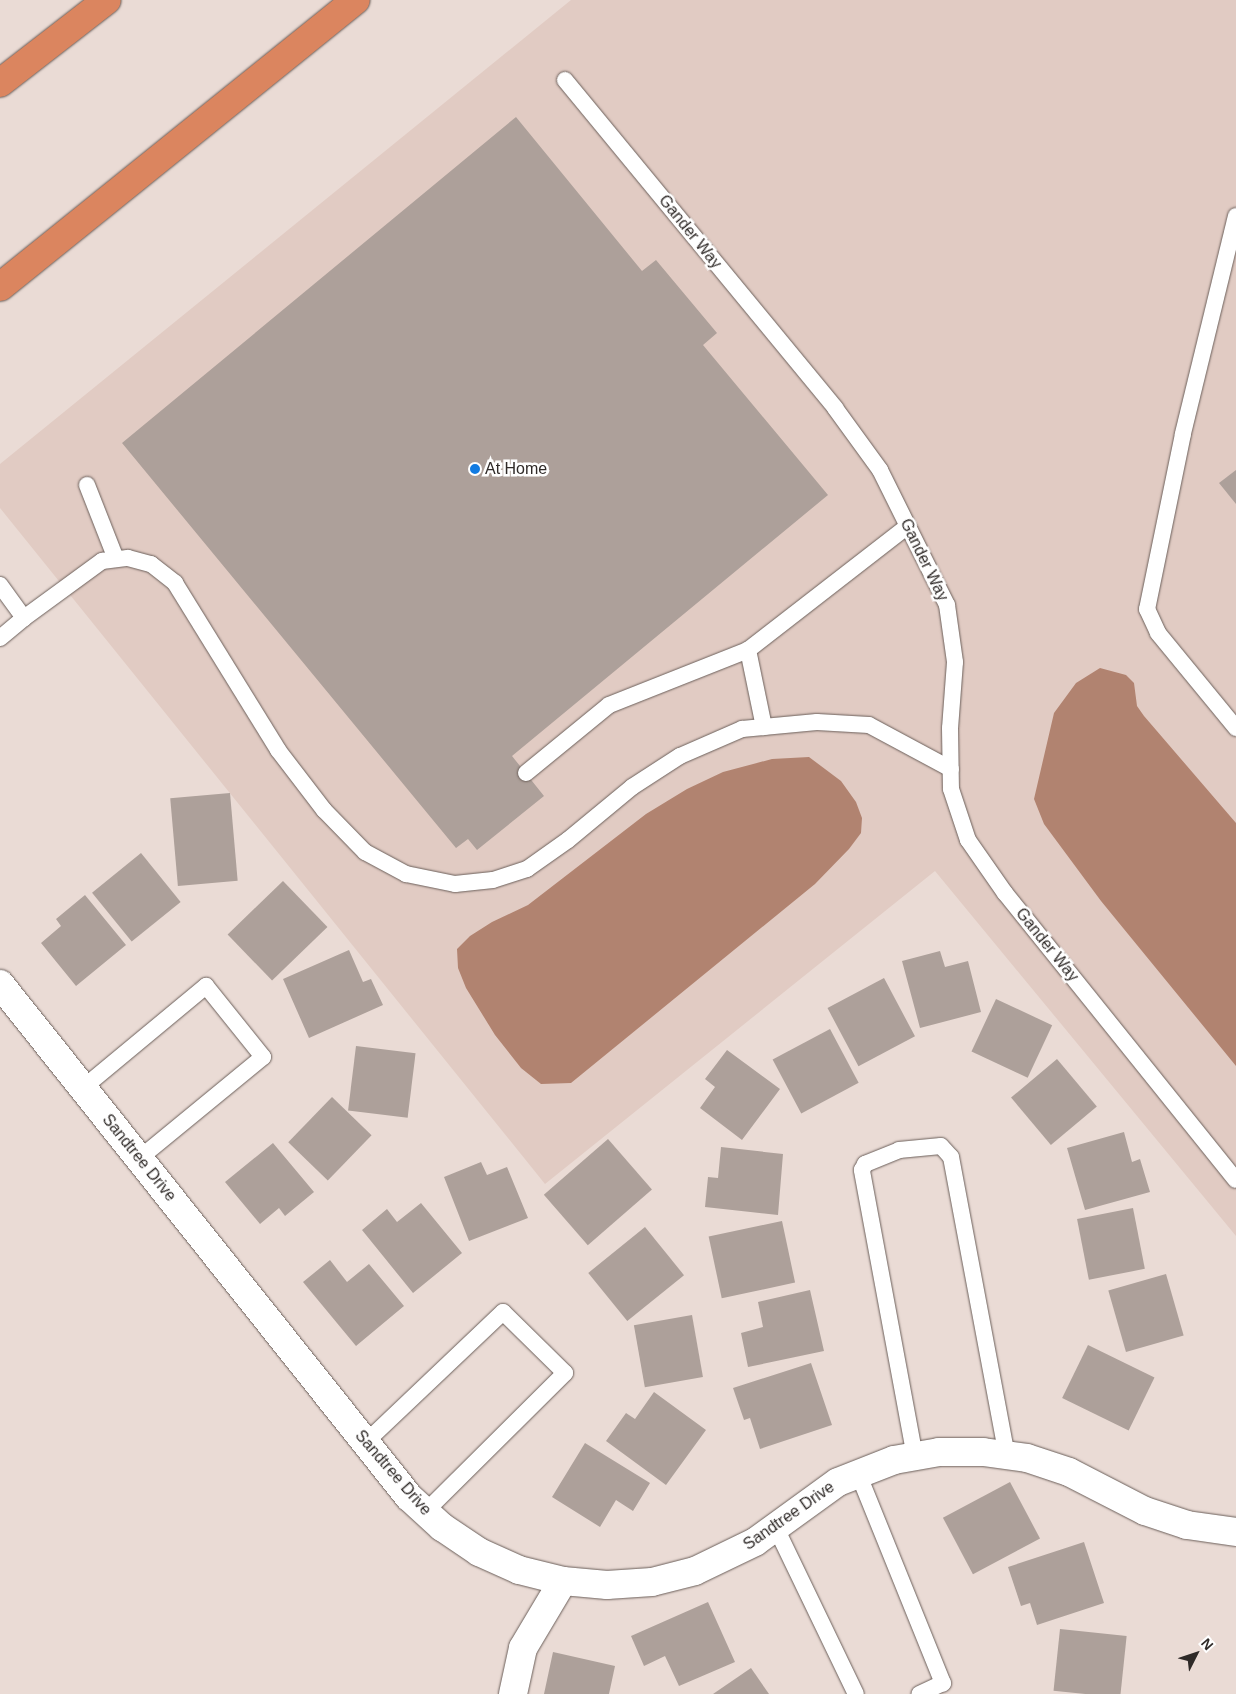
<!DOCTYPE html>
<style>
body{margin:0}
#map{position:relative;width:1236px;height:1694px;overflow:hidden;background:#eadbd5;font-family:Helvetica,sans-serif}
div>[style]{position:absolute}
.built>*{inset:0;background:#e1cbc3}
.water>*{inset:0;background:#b18370}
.building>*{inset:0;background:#ada09a;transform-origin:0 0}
.roads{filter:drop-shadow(0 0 1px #6b5f5a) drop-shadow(0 0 1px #6b5f5a)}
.service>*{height:16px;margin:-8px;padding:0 8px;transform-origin:8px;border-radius:8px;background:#fff}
.minor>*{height:28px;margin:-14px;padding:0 14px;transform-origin:14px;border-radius:14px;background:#fff}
.motorway>*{height:28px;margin:-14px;padding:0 14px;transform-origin:14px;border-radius:14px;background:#db855f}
.dots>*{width:14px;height:14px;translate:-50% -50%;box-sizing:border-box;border:2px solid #fff;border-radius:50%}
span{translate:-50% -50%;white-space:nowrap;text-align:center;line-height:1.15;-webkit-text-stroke:5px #fff;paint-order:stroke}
.street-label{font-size:16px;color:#2f2a28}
.poi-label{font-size:16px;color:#2f2a28}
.left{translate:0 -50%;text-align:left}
.north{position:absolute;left:1171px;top:1629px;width:50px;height:50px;-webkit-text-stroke:4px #fff;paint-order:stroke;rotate:49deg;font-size:14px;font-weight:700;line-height:20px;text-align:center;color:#2f2a28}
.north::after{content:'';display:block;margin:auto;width:18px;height:22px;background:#2f2a28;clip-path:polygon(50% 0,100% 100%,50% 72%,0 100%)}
</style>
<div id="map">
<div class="built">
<div style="clip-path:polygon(571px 0,1236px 0,1236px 1236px,935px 871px,545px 1184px,0 508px,0 464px)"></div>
</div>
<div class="water">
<div style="clip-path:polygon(1100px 668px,1126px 675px,1134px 683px,1137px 706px,1144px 716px,1236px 823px,1236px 1066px,1101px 901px,1044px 824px,1034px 799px,1054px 713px,1076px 683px)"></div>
<div style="clip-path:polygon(809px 757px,841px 781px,856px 802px,862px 818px,861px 833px,849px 849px,815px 884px,571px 1083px,541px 1084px,521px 1068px,495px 1035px,466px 988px,458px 968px,457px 949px,470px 936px,492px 922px,528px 905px,646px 814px,687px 789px,723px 772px,772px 759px)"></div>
</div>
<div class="building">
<div style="clip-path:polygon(516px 117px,642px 271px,656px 260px,717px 333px,703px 345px,828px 495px,512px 756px,544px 796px,477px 850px,468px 839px,456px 848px,122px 443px)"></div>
<div style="clip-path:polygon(1236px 470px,1236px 504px,1219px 483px)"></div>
<div style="left:230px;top:793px;width:88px;height:60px;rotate:85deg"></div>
<div style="left:141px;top:853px;width:63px;height:63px;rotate:51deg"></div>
<div style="left:283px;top:881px;width:64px;height:77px;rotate:46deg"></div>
<div style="clip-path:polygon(85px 895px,126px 945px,76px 986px,41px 943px,61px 926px,56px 919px)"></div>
<div style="clip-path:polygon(349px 950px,363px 982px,371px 979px,383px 1005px,309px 1038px,283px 979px)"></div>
<div style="clip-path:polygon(940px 951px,945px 967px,968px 961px,981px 1012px,920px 1028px,902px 961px)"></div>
<div style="left:884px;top:978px;width:66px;height:64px;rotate:62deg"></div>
<div style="left:996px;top:999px;width:62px;height:58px;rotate:25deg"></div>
<div style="left:830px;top:1029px;width:61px;height:65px;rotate:62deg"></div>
<div style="left:356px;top:1046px;width:60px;height:65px;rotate:7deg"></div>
<div style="clip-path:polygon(727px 1050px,780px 1089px,742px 1140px,700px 1108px,715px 1087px,705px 1079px)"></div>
<div style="left:1057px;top:1059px;width:62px;height:60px;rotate:50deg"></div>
<div style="left:332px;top:1097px;width:55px;height:63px;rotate:44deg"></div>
<div style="clip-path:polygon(1124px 1132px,1132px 1162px,1140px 1159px,1150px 1192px,1085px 1210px,1067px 1148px)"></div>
<div style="left:608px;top:1139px;width:67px;height:85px;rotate:49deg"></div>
<div style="clip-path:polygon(273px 1143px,314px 1192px,285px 1216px,279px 1208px,260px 1224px,225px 1182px)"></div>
<div style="clip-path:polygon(721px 1147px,783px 1154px,778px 1215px,705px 1207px,708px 1177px,718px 1178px)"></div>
<div style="clip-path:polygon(481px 1162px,487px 1175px,507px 1167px,528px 1218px,469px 1241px,444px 1177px)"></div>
<div style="clip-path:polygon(421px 1203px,462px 1253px,413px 1293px,362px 1230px,387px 1209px,397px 1222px)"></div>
<div style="left:1133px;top:1208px;width:62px;height:57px;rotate:79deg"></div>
<div style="left:782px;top:1221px;width:63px;height:75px;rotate:78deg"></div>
<div style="left:645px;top:1227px;width:62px;height:73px;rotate:51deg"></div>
<div style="clip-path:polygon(330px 1260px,347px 1282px,369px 1264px,404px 1306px,356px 1346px,303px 1282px)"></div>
<div style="left:1166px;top:1274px;width:64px;height:60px;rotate:74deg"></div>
<div style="clip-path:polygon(810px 1290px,824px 1351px,748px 1367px,741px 1333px,763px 1327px,758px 1302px)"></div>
<div style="left:692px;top:1315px;width:63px;height:59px;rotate:80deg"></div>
<div style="left:1088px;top:1345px;width:74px;height:59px;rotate:26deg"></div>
<div style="clip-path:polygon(811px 1363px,832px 1425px,760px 1449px,750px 1418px,744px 1420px,733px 1388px)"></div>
<div style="clip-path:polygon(654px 1392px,706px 1430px,666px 1485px,606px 1441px,626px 1413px,635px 1419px)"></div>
<div style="clip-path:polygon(585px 1443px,650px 1483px,633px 1511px,616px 1500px,600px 1527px,552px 1497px)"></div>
<div style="left:1010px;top:1482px;width:64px;height:76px;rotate:62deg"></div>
<div style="clip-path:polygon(1084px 1542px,1104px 1603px,1037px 1625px,1030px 1603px,1021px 1606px,1008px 1567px)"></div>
<div style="clip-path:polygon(708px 1602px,735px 1662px,679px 1686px,665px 1656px,644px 1666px,631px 1636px)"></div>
<div style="left:1060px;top:1629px;width:67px;height:62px;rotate:6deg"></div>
<div style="clip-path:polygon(553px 1652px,615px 1666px,609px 1694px,544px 1694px)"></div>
<div style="clip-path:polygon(751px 1668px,769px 1694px,713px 1694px)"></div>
</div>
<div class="roads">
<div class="service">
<div style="left:565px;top:80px;width:425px;rotate:50.5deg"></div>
<div style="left:835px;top:408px;width:77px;rotate:54deg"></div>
<div style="left:880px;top:470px;width:151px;rotate:63.6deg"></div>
<div style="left:947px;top:605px;width:58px;rotate:82deg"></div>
<div style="left:955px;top:662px;width:66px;rotate:94.3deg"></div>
<div style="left:950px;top:728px;width:61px;rotate:89.1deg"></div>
<div style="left:951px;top:789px;width:54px;rotate:71.6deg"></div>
<div style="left:968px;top:840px;width:65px;rotate:55.1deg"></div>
<div style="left:1005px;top:893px;width:368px;rotate:51.2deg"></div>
<div style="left:1236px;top:216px;width:224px;rotate:103.7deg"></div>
<div style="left:1183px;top:434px;width:179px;rotate:101.6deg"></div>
<div style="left:1147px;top:609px;width:26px;rotate:65deg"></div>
<div style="left:1158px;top:633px;width:123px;rotate:50.6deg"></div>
<div style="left:87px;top:485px;width:79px;rotate:68.6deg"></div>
<div style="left:0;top:585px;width:41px;rotate:54deg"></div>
<div style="left:24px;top:618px;width:31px;rotate:140deg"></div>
<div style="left:24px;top:618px;width:97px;rotate:-36.2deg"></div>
<div style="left:102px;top:561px;width:26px;rotate:-7deg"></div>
<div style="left:128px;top:558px;width:24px;rotate:15deg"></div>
<div style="left:151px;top:564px;width:31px;rotate:38deg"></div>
<div style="left:175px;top:583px;width:196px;rotate:58.3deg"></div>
<div style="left:278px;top:750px;width:76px;rotate:52.5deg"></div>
<div style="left:324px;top:810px;width:59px;rotate:45.7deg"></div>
<div style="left:365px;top:852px;width:47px;rotate:28.2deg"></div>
<div style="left:406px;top:874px;width:50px;rotate:11.5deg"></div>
<div style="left:455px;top:884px;width:38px;rotate:-6deg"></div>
<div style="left:493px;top:880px;width:36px;rotate:-18deg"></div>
<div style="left:527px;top:869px;width:50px;rotate:-35.3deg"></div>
<div style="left:568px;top:840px;width:83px;rotate:-39.6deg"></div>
<div style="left:632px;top:787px;width:57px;rotate:-32.9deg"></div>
<div style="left:680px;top:756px;width:68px;rotate:-23.5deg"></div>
<div style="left:742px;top:729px;width:75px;rotate:-5.3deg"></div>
<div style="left:817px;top:722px;width:52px;rotate:3.3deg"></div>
<div style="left:869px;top:725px;width:93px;rotate:28.2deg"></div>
<div style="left:764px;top:727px;width:79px;rotate:-101.7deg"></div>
<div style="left:748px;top:650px;width:202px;rotate:-37.8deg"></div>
<div style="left:526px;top:773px;width:107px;rotate:-39.3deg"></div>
<div style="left:609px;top:705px;width:149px;rotate:-21.6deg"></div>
<div style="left:83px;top:1088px;width:160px;rotate:-39.7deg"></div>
<div style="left:206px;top:986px;width:91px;rotate:51.2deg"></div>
<div style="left:263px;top:1057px;width:161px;rotate:140.6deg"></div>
<div style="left:366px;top:1442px;width:189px;rotate:-43.5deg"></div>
<div style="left:503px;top:1312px;width:87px;rotate:44.5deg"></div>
<div style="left:565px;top:1373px;width:197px;rotate:135.2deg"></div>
<div style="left:915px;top:1457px;width:292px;rotate:-100.5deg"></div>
<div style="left:862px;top:1170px;width:7px;rotate:-63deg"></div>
<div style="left:865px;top:1164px;width:37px;rotate:-22deg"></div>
<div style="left:899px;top:1150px;width:42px;rotate:-5.4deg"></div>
<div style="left:941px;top:1146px;width:15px;rotate:48deg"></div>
<div style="left:951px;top:1157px;width:303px;rotate:79.4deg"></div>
<div style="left:858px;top:1473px;width:227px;rotate:68deg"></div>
<div style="left:943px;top:1683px;width:26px;rotate:155deg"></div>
<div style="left:776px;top:1528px;width:184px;rotate:64.3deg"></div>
</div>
<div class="minor">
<div style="left:0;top:984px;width:656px;rotate:51.44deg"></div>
<div style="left:409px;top:1497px;width:45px;rotate:42.3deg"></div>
<div style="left:442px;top:1527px;width:45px;rotate:34deg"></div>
<div style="left:479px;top:1552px;width:44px;rotate:24.2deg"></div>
<div style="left:519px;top:1570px;width:45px;rotate:14deg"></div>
<div style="left:563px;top:1581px;width:44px;rotate:5.2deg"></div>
<div style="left:607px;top:1585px;width:45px;rotate:-3.8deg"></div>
<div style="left:652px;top:1582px;width:44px;rotate:-14.3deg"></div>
<div style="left:695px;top:1571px;width:67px;rotate:-25.8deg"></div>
<div style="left:755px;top:1542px;width:102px;rotate:-35.9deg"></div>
<div style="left:838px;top:1482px;width:60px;rotate:-21.4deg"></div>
<div style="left:894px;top:1460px;width:46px;rotate:-10.1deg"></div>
<div style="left:939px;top:1452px;width:44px"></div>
<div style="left:983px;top:1452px;width:44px;rotate:7.8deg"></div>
<div style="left:1027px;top:1458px;width:44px;rotate:18.4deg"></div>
<div style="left:1069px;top:1472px;width:85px;rotate:27.2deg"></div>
<div style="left:1145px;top:1511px;width:44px;rotate:18.4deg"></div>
<div style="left:1187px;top:1525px;width:49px;rotate:8.1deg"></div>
<div style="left:513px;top:1694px;width:47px;rotate:-77.7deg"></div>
<div style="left:523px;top:1648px;width:78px;rotate:-59.2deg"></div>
</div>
<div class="motorway">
<div style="left:0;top:83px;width:135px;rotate:-37.8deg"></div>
<div style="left:0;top:287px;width:457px;rotate:-38.9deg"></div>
</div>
</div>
<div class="dots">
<div style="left:475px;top:469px;background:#117be2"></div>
</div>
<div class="street-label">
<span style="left:690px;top:232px;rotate:51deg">Gander Way</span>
<span style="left:924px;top:560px;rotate:64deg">Gander Way</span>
<span style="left:1047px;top:945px;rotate:51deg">Gander Way</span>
<span style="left:139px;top:1158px;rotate:51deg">Sandtree Drive</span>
<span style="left:393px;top:1473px;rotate:49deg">Sandtree Drive</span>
<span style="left:789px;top:1516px;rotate:-35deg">Sandtree Drive</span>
</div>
<div class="poi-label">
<span class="left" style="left:485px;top:469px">At Home</span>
</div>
<div class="north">N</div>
</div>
